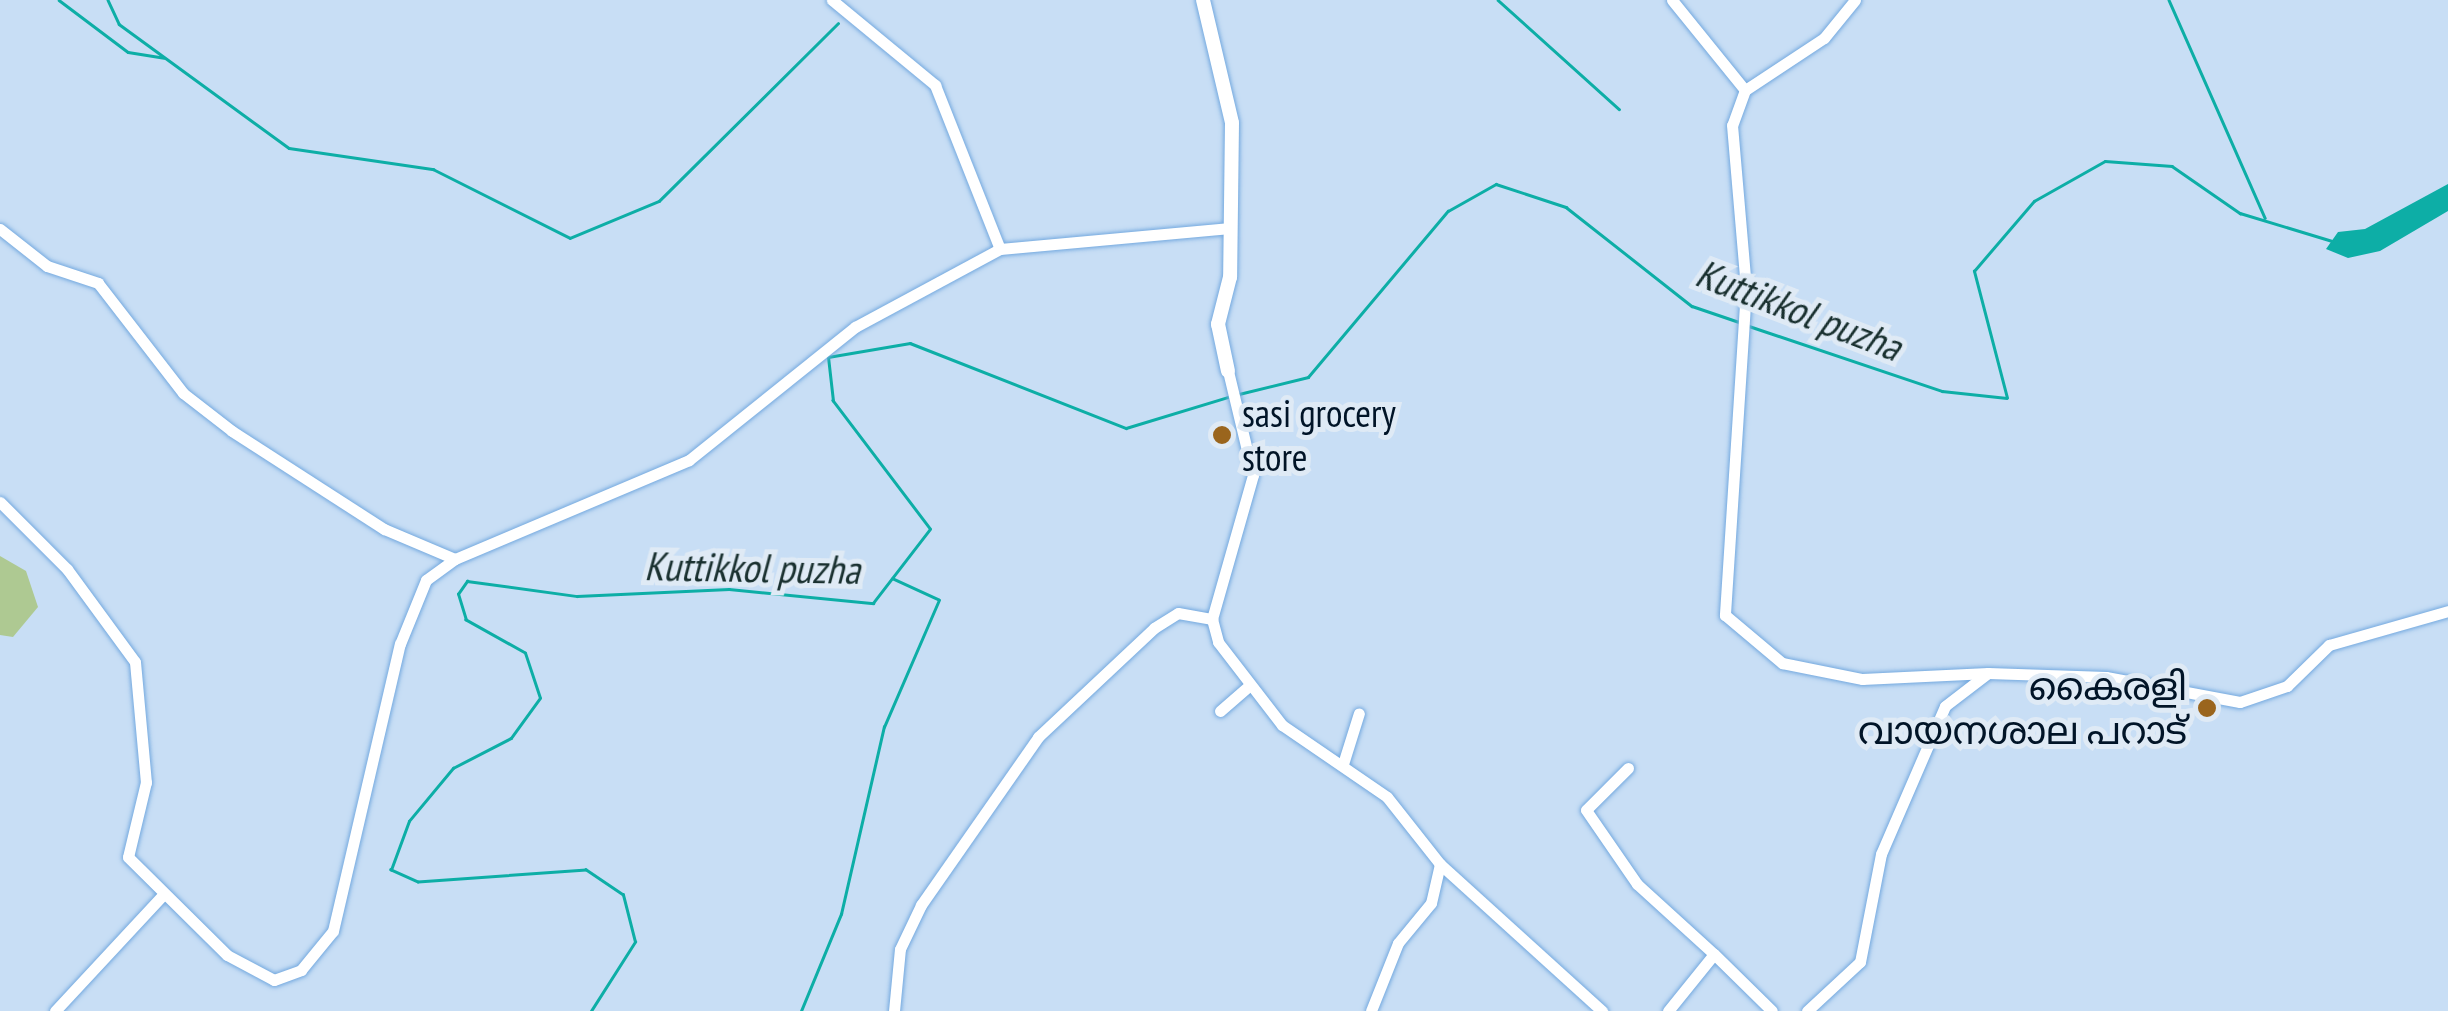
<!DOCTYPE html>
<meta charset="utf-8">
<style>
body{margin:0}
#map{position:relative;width:2448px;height:1011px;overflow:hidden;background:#c8def5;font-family:"PT Sans Narrow","Noto Sans Malayalam",sans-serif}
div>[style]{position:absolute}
.green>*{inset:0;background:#aec992}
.water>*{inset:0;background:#0daea6}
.stream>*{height:2.5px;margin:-1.25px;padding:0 1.25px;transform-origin:1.25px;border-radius:1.25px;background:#0daea6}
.roads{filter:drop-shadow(0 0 2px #74a9df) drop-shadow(0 0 2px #74a9df)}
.minor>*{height:11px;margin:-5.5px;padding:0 5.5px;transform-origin:5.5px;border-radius:5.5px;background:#fff}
.tertiary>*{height:14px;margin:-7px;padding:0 7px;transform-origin:7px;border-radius:7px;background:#fff}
.dots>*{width:28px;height:28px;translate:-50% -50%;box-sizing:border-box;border:5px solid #dfeaf5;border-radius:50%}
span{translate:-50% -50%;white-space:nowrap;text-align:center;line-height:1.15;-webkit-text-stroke:10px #dfeaf5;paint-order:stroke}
.poi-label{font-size:38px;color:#011427}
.left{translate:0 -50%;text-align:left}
.right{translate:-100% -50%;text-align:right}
.water-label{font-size:40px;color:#19302f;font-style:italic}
</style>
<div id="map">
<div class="green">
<div style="clip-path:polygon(0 556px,26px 571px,38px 607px,13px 637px,0 635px)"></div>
</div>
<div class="water">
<div style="clip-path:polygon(2448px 184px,2448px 211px,2380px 251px,2348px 258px,2326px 249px,2338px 232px,2365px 229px)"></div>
</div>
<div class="stream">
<div style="left:59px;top:0;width:86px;rotate:37deg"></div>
<div style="left:128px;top:52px;width:36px;rotate:9deg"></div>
<div style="left:108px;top:0;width:26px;rotate:65deg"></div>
<div style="left:119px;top:24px;width:210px;rotate:36.1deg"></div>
<div style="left:289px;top:148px;width:146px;rotate:8.3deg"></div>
<div style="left:433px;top:169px;width:153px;rotate:26.7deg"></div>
<div style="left:570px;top:238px;width:96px;rotate:-22.6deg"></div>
<div style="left:659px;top:201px;width:252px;rotate:-44.8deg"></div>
<div style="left:1498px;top:0;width:163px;rotate:42deg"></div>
<div style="left:2169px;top:0;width:238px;rotate:66.2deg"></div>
<div style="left:1746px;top:325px;width:207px;rotate:18.6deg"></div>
<div style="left:1942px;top:391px;width:65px;rotate:6.1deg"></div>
<div style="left:2007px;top:398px;width:131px;rotate:-104.6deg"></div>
<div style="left:1974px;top:271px;width:92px;rotate:-49.4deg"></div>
<div style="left:2034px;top:201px;width:81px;rotate:-29.4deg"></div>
<div style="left:2105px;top:161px;width:67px;rotate:4.3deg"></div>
<div style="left:2172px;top:166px;width:83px;rotate:34.7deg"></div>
<div style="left:2240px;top:213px;width:96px;rotate:16.9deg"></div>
<div style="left:1239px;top:394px;width:71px;rotate:-13.8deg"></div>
<div style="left:1308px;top:377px;width:217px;rotate:-49.9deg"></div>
<div style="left:1448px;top:211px;width:55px;rotate:-29.4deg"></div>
<div style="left:1496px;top:184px;width:74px;rotate:18.2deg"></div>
<div style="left:1566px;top:207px;width:160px;rotate:38.2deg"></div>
<div style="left:1692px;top:306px;width:50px;rotate:18.8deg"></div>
<div style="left:591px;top:1011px;width:82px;rotate:-57.5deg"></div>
<div style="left:635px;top:942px;width:49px;rotate:-104.3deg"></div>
<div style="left:623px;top:895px;width:45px;rotate:-146deg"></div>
<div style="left:586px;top:870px;width:168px;rotate:175.9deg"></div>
<div style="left:418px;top:882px;width:30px;rotate:-156deg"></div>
<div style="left:391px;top:870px;width:52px;rotate:-69.8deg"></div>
<div style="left:409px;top:821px;width:69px;rotate:-50.3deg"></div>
<div style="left:453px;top:768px;width:65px;rotate:-27.3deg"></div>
<div style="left:511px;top:738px;width:49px;rotate:-54.1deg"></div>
<div style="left:540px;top:698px;width:47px;rotate:-108.4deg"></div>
<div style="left:525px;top:653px;width:68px;rotate:-150.8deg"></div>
<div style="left:466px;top:620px;width:27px;rotate:-107deg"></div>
<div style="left:458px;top:594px;width:16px;rotate:-55deg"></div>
<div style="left:467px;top:581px;width:111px;rotate:7.8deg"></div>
<div style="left:577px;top:596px;width:152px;rotate:-2.6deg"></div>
<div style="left:729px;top:589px;width:145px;rotate:5.6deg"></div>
<div style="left:873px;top:603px;width:93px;rotate:-52.4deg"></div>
<div style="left:930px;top:529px;width:161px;rotate:-127.2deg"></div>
<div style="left:833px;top:401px;width:44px;rotate:-96.5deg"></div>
<div style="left:828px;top:357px;width:83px;rotate:-9.7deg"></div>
<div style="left:910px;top:343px;width:232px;rotate:21.5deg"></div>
<div style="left:1126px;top:428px;width:110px;rotate:-16.9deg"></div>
<div style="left:801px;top:1011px;width:105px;rotate:-67.6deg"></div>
<div style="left:841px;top:914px;width:192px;rotate:-77.1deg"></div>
<div style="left:884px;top:727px;width:138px;rotate:-66.6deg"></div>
<div style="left:939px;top:600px;width:51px;rotate:-155.5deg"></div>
</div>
<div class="roads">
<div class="minor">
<div style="left:832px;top:0;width:134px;rotate:39.5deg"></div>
<div style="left:935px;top:85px;width:176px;rotate:68.4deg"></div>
<div style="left:1672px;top:0;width:116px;rotate:51deg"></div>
<div style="left:1855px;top:0;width:49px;rotate:129.2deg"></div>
<div style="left:1824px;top:38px;width:95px;rotate:146.6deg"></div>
<div style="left:1745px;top:90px;width:37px;rotate:110deg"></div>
<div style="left:1732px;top:125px;width:165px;rotate:85.1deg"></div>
<div style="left:1746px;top:289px;width:327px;rotate:93.7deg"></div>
<div style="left:1725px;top:615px;width:75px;rotate:40.1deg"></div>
<div style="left:1782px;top:663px;width:82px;rotate:11.3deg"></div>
<div style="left:1862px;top:679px;width:126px;rotate:-2.7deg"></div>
<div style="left:0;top:229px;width:60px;rotate:38.2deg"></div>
<div style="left:47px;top:266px;width:54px;rotate:18.4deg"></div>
<div style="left:98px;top:283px;width:139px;rotate:52.3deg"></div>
<div style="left:183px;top:393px;width:62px;rotate:37.8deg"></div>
<div style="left:232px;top:431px;width:181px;rotate:32.8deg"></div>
<div style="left:384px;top:529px;width:77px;rotate:22.9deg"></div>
<div style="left:455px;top:559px;width:254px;rotate:-22.9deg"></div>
<div style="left:689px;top:460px;width:213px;rotate:-38.7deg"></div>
<div style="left:855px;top:327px;width:165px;rotate:-28.3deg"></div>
<div style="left:1000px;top:249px;width:231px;rotate:-5.2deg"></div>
<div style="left:1228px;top:371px;width:107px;rotate:76.5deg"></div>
<div style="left:1253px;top:475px;width:150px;rotate:105.9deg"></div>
<div style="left:1212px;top:619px;width:24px;rotate:75deg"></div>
<div style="left:1218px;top:642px;width:105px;rotate:52.4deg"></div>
<div style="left:1282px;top:725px;width:127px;rotate:34.4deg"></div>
<div style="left:1387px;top:797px;width:85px;rotate:51.7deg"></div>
<div style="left:1440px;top:864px;width:40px;rotate:103deg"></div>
<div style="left:1431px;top:903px;width:52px;rotate:129.5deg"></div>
<div style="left:1398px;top:943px;width:73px;rotate:111.7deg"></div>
<div style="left:0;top:502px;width:95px;rotate:45deg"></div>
<div style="left:67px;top:569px;width:115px;rotate:53.8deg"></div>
<div style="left:135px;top:662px;width:121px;rotate:84.8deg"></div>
<div style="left:146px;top:782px;width:77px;rotate:103.5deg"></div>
<div style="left:128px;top:857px;width:139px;rotate:44.7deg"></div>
<div style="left:227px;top:955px;width:53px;rotate:28deg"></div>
<div style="left:274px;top:980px;width:29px;rotate:-20deg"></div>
<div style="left:301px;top:970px;width:50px;rotate:-50.6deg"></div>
<div style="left:333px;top:931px;width:295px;rotate:-76.9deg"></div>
<div style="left:400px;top:644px;width:69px;rotate:-67.9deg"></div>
<div style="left:426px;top:580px;width:36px;rotate:-36deg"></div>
<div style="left:1220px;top:711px;width:37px;rotate:-41deg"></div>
<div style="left:1343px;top:764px;width:53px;rotate:-72.6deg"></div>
<div style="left:1628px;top:768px;width:59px;rotate:135deg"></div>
<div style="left:1586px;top:810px;width:90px;rotate:55.4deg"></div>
<div style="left:1637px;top:884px;width:104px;rotate:42.3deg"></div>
<div style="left:1440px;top:864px;width:219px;rotate:42.2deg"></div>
<div style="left:55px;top:1011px;width:156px;rotate:-47.1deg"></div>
<div style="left:894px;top:1011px;width:62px;rotate:-84.5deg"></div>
<div style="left:900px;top:949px;width:49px;rotate:-64.5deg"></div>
<div style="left:921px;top:905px;width:205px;rotate:-55.1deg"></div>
<div style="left:1038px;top:737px;width:159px;rotate:-43.2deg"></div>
<div style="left:1154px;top:628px;width:28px;rotate:-32deg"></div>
<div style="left:1178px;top:613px;width:35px;rotate:10deg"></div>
<div style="left:1668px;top:1011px;width:73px;rotate:-51.1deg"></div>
<div style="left:1714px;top:954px;width:81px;rotate:44.5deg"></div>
<div style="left:1807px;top:1011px;width:72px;rotate:-42.8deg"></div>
<div style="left:1860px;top:962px;width:110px;rotate:-79deg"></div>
<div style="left:1881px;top:854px;width:161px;rotate:-66.6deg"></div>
<div style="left:1945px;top:706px;width:54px;rotate:-37.5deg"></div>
<div style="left:1988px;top:673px;width:118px;rotate:1.9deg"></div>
<div style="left:2106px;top:677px;width:136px;rotate:10.6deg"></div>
<div style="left:2240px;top:702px;width:50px;rotate:-18.8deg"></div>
<div style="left:2287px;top:686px;width:59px;rotate:-44.3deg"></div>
<div style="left:2329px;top:645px;width:124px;rotate:-15.9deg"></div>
</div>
<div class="tertiary">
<div style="left:1203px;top:0;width:126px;rotate:76.7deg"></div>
<div style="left:1232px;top:123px;width:154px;rotate:90.7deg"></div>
<div style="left:1230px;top:277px;width:49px;rotate:104.3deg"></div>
<div style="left:1218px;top:324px;width:48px;rotate:78deg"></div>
</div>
</div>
<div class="dots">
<div style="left:1222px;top:435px;background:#9a651d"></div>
<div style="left:2207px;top:708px;background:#9a651d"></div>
</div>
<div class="poi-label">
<span class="left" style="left:1242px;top:435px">sasi grocery<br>store</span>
<span class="right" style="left:2187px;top:708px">കൈരളി<br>വായനശാല പറാട്</span>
</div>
<div class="water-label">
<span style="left:1799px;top:309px;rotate:21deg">Kuttikkol puzha</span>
<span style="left:752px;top:567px;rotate:1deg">Kuttikkol puzha</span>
</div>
</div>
